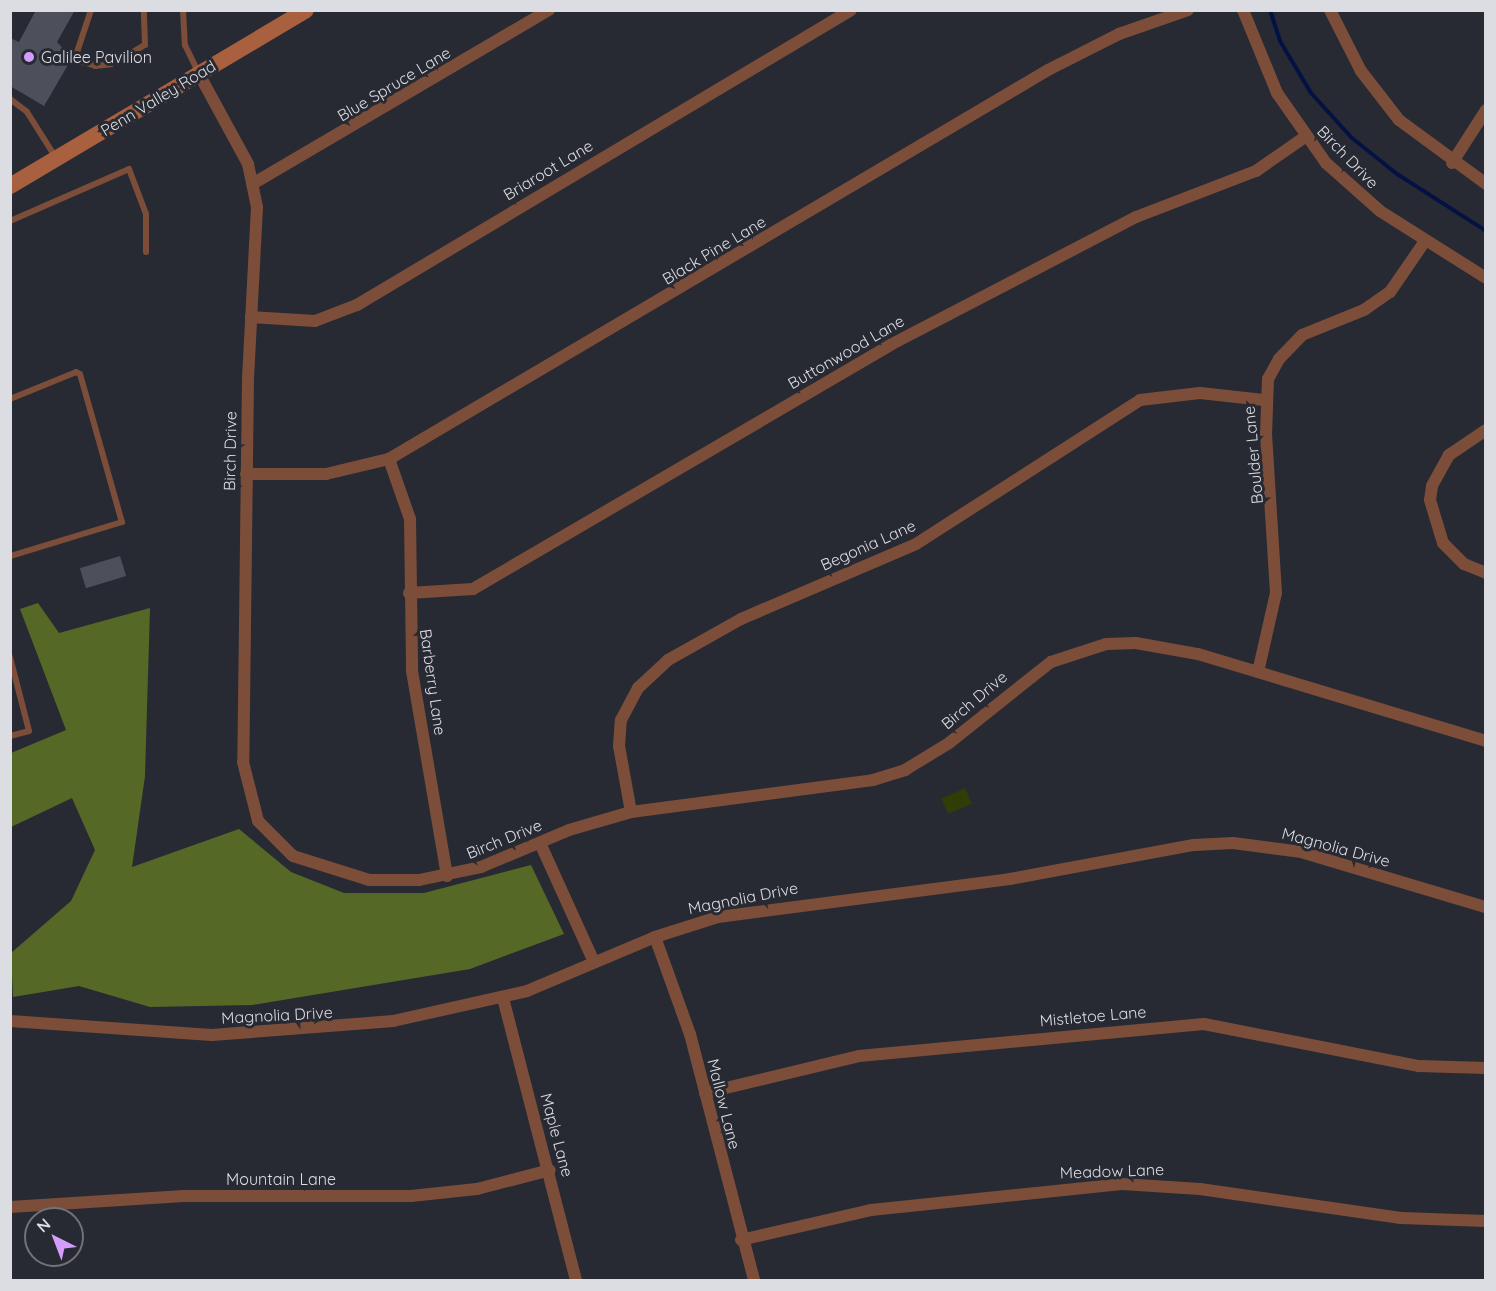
<!DOCTYPE html>
<style>
body{margin:0}
#map{position:relative;width:1496px;height:1291px;overflow:hidden;background:#282a33;font-family:Quicksand,sans-serif}
div>[style]{position:absolute}
.green>*{inset:0;background:#2f3d06;transform-origin:0 0}
.forest>*{inset:0;background:#556826}
.stream>*{height:4px;margin:-2px;padding:0 2px;transform-origin:2px;border-radius:2px;background:#031243}
.building>*{inset:0;background:#4d505a;transform-origin:0 0}
.lane>*{height:6px;margin:-3px;padding:0 3px;transform-origin:3px;border-radius:3px;background:#7c4e3a}
.street>*{height:12px;margin:-6px;padding:0 6px;transform-origin:6px;border-radius:6px;background:#7c4e3a}
.secondary>*{height:16px;margin:-8px;padding:0 8px;transform-origin:8px;border-radius:8px;background:#a8603f}
.dots>*{width:16px;height:16px;translate:-50% -50%;box-sizing:border-box;border:3px solid #282a33;border-radius:50%}
span{translate:-50% -50%;white-space:nowrap;text-align:center;line-height:1.15;-webkit-text-stroke:6px #282a33;paint-order:stroke}
.poi-label{font-size:16px;color:#dcdde3}
.left{translate:0 -50%;text-align:left}
.street-label{font-size:16px;color:#dcdde3}
.frame{position:absolute;inset:0;border:12px solid #dcdde3;pointer-events:none}
.north{position:absolute;left:24px;top:1207px;width:60px;height:60px;box-sizing:border-box;background:#282a33;border:2px solid #707279;border-radius:50%;rotate:318deg;font-size:16px;font-weight:700;line-height:24px;text-align:center;color:#dcdde3}
.north::after{content:'';display:block;margin:auto;width:21px;height:27px;background:#d49cfc;clip-path:polygon(50% 0,100% 100%,50% 72%,0 100%)}
</style>
<div id="map">
<div class="green">
<div style="left:965px;top:788px;width:17px;height:26px;rotate:66deg"></div>
</div>
<div class="forest">
<div style="clip-path:polygon(38px 603px,59px 633px,150px 608px,145px 776px,132px 867px,239px 829px,291px 872px,344px 893px,424px 893px,531px 865px,564px 934px,470px 969px,252px 1005px,150px 1007px,79px 986px,13px 997px,11px 953px,71px 901px,95px 850px,72px 798px,11px 827px,11px 753px,66px 730px,20px 609px)"></div>
</div>
<div class="stream">
<div style="left:1270px;top:10px;width:33px;rotate:72deg"></div>
<div style="left:1280px;top:41px;width:61px;rotate:59.2deg"></div>
<div style="left:1311px;top:93px;width:61px;rotate:47.7deg"></div>
<div style="left:1352px;top:138px;width:58px;rotate:38.7deg"></div>
<div style="left:1397px;top:174px;width:106px;rotate:32.6deg"></div>
</div>
<div class="building">
<div style="clip-path:polygon(36px 10px,75px 10px,57px 42px,72px 58px,44px 106px,10px 86px,10px 38px,19px 42px)"></div>
<div style="left:120px;top:556px;width:21px;height:42px;rotate:73deg"></div>
</div>
<div class="lane">
<div style="left:91px;top:10px;width:44px;rotate:108.4deg"></div>
<div style="left:77px;top:52px;width:12px;rotate:59deg"></div>
<div style="left:83px;top:62px;width:13px;rotate:18deg"></div>
<div style="left:95px;top:66px;width:18px;rotate:-6deg"></div>
<div style="left:113px;top:64px;width:37px;rotate:-31deg"></div>
<div style="left:145px;top:45px;width:35px;rotate:-92deg"></div>
<div style="left:183px;top:10px;width:35px;rotate:87deg"></div>
<div style="left:185px;top:45px;width:32px;rotate:64deg"></div>
<div style="left:10px;top:99px;width:21px;rotate:37deg"></div>
<div style="left:27px;top:112px;width:54px;rotate:57.8deg"></div>
<div style="left:10px;top:221px;width:130px;rotate:-23.6deg"></div>
<div style="left:129px;top:169px;width:48px;rotate:69.3deg"></div>
<div style="left:146px;top:214px;width:38px;rotate:90deg"></div>
<div style="left:10px;top:399px;width:71px;rotate:-22.2deg"></div>
<div style="left:76px;top:372px;width:4px;rotate:27deg"></div>
<div style="left:80px;top:374px;width:154px;rotate:74.2deg"></div>
<div style="left:122px;top:522px;width:117px;rotate:163.1deg"></div>
<div style="left:10px;top:657px;width:76px;rotate:75.6deg"></div>
<div style="left:29px;top:731px;width:20px;rotate:165deg"></div>
</div>
<div class="street">
<div style="left:1243px;top:10px;width:90px;rotate:67.7deg"></div>
<div style="left:1277px;top:93px;width:85px;rotate:55deg"></div>
<div style="left:1326px;top:163px;width:72px;rotate:41.6deg"></div>
<div style="left:1380px;top:211px;width:125px;rotate:32.3deg"></div>
<div style="left:1330px;top:10px;width:68px;rotate:63.1deg"></div>
<div style="left:1361px;top:71px;width:62px;rotate:52.2deg"></div>
<div style="left:1399px;top:120px;width:108px;rotate:36.3deg"></div>
<div style="left:199px;top:74px;width:102px;rotate:61.4deg"></div>
<div style="left:248px;top:164px;width:44px;rotate:78.2deg"></div>
<div style="left:257px;top:207px;width:171px;rotate:93deg"></div>
<div style="left:248px;top:378px;width:384px;rotate:90.7deg"></div>
<div style="left:243px;top:762px;width:61px;rotate:75.7deg"></div>
<div style="left:258px;top:821px;width:49px;rotate:45deg"></div>
<div style="left:293px;top:856px;width:80px;rotate:17.5deg"></div>
<div style="left:369px;top:880px;width:50px"></div>
<div style="left:419px;top:880px;width:63px;rotate:-11.8deg"></div>
<div style="left:481px;top:867px;width:95px;rotate:-22.8deg"></div>
<div style="left:569px;top:830px;width:65px;rotate:-16.2deg"></div>
<div style="left:631px;top:812px;width:244px;rotate:-7.5deg"></div>
<div style="left:873px;top:780px;width:34px;rotate:-17deg"></div>
<div style="left:905px;top:770px;width:52px;rotate:-31.5deg"></div>
<div style="left:949px;top:743px;width:130px;rotate:-38.5deg"></div>
<div style="left:1051px;top:662px;width:58px;rotate:-18.1deg"></div>
<div style="left:1106px;top:644px;width:30px;rotate:-2deg"></div>
<div style="left:1136px;top:643px;width:63px;rotate:10.1deg"></div>
<div style="left:1198px;top:654px;width:301px;rotate:16.8deg"></div>
<div style="left:1452px;top:163px;width:63px;rotate:-57.3deg"></div>
<div style="left:254px;top:183px;width:342px;rotate:-30.4deg"></div>
<div style="left:251px;top:317px;width:64px;rotate:3.6deg"></div>
<div style="left:315px;top:321px;width:45px;rotate:-20.9deg"></div>
<div style="left:357px;top:305px;width:575px;rotate:-30.84deg"></div>
<div style="left:1486px;top:430px;width:45px;rotate:146deg"></div>
<div style="left:1449px;top:455px;width:35px;rotate:119deg"></div>
<div style="left:1432px;top:486px;width:14px;rotate:98deg"></div>
<div style="left:1430px;top:500px;width:45px;rotate:73.2deg"></div>
<div style="left:1443px;top:543px;width:30px;rotate:45deg"></div>
<div style="left:1464px;top:564px;width:24px;rotate:22deg"></div>
<div style="left:389px;top:459px;width:64px;rotate:70.7deg"></div>
<div style="left:410px;top:519px;width:152px;rotate:89.2deg"></div>
<div style="left:412px;top:671px;width:208px;rotate:80.3deg"></div>
<div style="left:246px;top:474px;width:80px"></div>
<div style="left:326px;top:474px;width:65px;rotate:-13.4deg"></div>
<div style="left:389px;top:459px;width:765px;rotate:-30.55deg"></div>
<div style="left:1048px;top:70px;width:80px;rotate:-26.9deg"></div>
<div style="left:1119px;top:34px;width:73px;rotate:-19.2deg"></div>
<div style="left:409px;top:593px;width:64px;rotate:-3.6deg"></div>
<div style="left:473px;top:589px;width:485px;rotate:-30.3deg"></div>
<div style="left:892px;top:344px;width:275px;rotate:-27.5deg"></div>
<div style="left:1136px;top:217px;width:129px;rotate:-21deg"></div>
<div style="left:1256px;top:171px;width:60px;rotate:-34.8deg"></div>
<div style="left:1258px;top:672px;width:81px;rotate:-77.2deg"></div>
<div style="left:1276px;top:593px;width:158px;rotate:-93.6deg"></div>
<div style="left:1266px;top:435px;width:56px;rotate:-88deg"></div>
<div style="left:1268px;top:379px;width:23px;rotate:-61deg"></div>
<div style="left:1279px;top:359px;width:33px;rotate:-46deg"></div>
<div style="left:1302px;top:335px;width:67px;rotate:-22deg"></div>
<div style="left:1364px;top:310px;width:32px;rotate:-35deg"></div>
<div style="left:1390px;top:292px;width:62px;rotate:-55.5deg"></div>
<div style="left:631px;top:812px;width:67px;rotate:-100.3deg"></div>
<div style="left:619px;top:746px;width:26px;rotate:-86deg"></div>
<div style="left:621px;top:720px;width:36px;rotate:-62deg"></div>
<div style="left:638px;top:688px;width:41px;rotate:-43deg"></div>
<div style="left:668px;top:660px;width:84px;rotate:-29.3deg"></div>
<div style="left:741px;top:619px;width:190px;rotate:-23.2deg"></div>
<div style="left:916px;top:544px;width:266px;rotate:-32.7deg"></div>
<div style="left:1140px;top:400px;width:60px;rotate:-6.7deg"></div>
<div style="left:1200px;top:393px;width:64px;rotate:6.2deg"></div>
<div style="left:540px;top:843px;width:131px;rotate:65.6deg"></div>
<div style="left:655px;top:937px;width:103px;rotate:70.2deg"></div>
<div style="left:690px;top:1034px;width:254px;rotate:75.4deg"></div>
<div style="left:503px;top:998px;width:291px;rotate:75.5deg"></div>
<div style="left:10px;top:1021px;width:202px;rotate:4deg"></div>
<div style="left:212px;top:1035px;width:182px;rotate:-4.4deg"></div>
<div style="left:393px;top:1021px;width:137px;rotate:-12.6deg"></div>
<div style="left:527px;top:991px;width:139px;rotate:-22.9deg"></div>
<div style="left:655px;top:937px;width:66px;rotate:-17.6deg"></div>
<div style="left:718px;top:917px;width:294px;rotate:-7.4deg"></div>
<div style="left:1010px;top:879px;width:187px;rotate:-10.5deg"></div>
<div style="left:1194px;top:845px;width:39px;rotate:-3deg"></div>
<div style="left:1233px;top:843px;width:69px;rotate:7.5deg"></div>
<div style="left:1301px;top:852px;width:193px;rotate:16.6deg"></div>
<div style="left:705px;top:1093px;width:158px;rotate:-13.5deg"></div>
<div style="left:859px;top:1056px;width:346px;rotate:-5.3deg"></div>
<div style="left:1204px;top:1024px;width:219px;rotate:11.1deg"></div>
<div style="left:1419px;top:1066px;width:67px;rotate:1.7deg"></div>
<div style="left:10px;top:1207px;width:174px;rotate:-3.6deg"></div>
<div style="left:184px;top:1196px;width:227px"></div>
<div style="left:411px;top:1196px;width:66px;rotate:-6.1deg"></div>
<div style="left:477px;top:1189px;width:75px;rotate:-14.6deg"></div>
<div style="left:741px;top:1240px;width:133px;rotate:-13deg"></div>
<div style="left:871px;top:1210px;width:252px;rotate:-5.9deg"></div>
<div style="left:1122px;top:1184px;width:78px;rotate:3.7deg"></div>
<div style="left:1200px;top:1189px;width:203px;rotate:8.2deg"></div>
<div style="left:1401px;top:1218px;width:85px;rotate:2deg"></div>
</div>
<div class="secondary">
<div style="left:10px;top:186px;width:344px;rotate:-30.7deg"></div>
</div>
<div class="dots">
<div style="left:29px;top:57px;background:#d49cfc"></div>
</div>
<div class="poi-label">
<span class="left" style="left:41px;top:57px">Galilee Pavilion</span>
</div>
<div class="street-label">
<span style="left:394px;top:84px;rotate:-31deg">Blue Spruce Lane</span>
<span style="left:158px;top:98px;rotate:-31deg">Penn Valley Road</span>
<span style="left:1348px;top:157px;rotate:46deg">Birch Drive</span>
<span style="left:548px;top:170px;rotate:-31deg">Briaroot Lane</span>
<span style="left:714px;top:250px;rotate:-31deg">Black Pine Lane</span>
<span style="left:846px;top:352px;rotate:-30deg">Buttonwood Lane</span>
<span style="left:230px;top:451px;rotate:-89deg">Birch Drive</span>
<span style="left:1253px;top:455px;rotate:-95deg">Boulder Lane</span>
<span style="left:868px;top:545px;rotate:-24deg">Begonia Lane</span>
<span style="left:433px;top:682px;rotate:82deg">Barberry Lane</span>
<span style="left:974px;top:700px;rotate:-40deg">Birch Drive</span>
<span style="left:504px;top:839px;rotate:-22deg">Birch Drive</span>
<span style="left:1336px;top:847px;rotate:15deg">Magnolia Drive</span>
<span style="left:743px;top:898px;rotate:-11deg">Magnolia Drive</span>
<span style="left:277px;top:1015px;rotate:-3deg">Magnolia Drive</span>
<span style="left:1093px;top:1016px;rotate:-5deg">Mistletoe Lane</span>
<span style="left:724px;top:1104px;rotate:76deg">Mallow Lane</span>
<span style="left:557px;top:1135px;rotate:75deg">Maple Lane</span>
<span style="left:1112px;top:1171px;rotate:-2deg">Meadow Lane</span>
<span style="left:281px;top:1179px">Mountain Lane</span>
</div>
<div class="frame"></div>
<div class="north">N</div>
</div>
